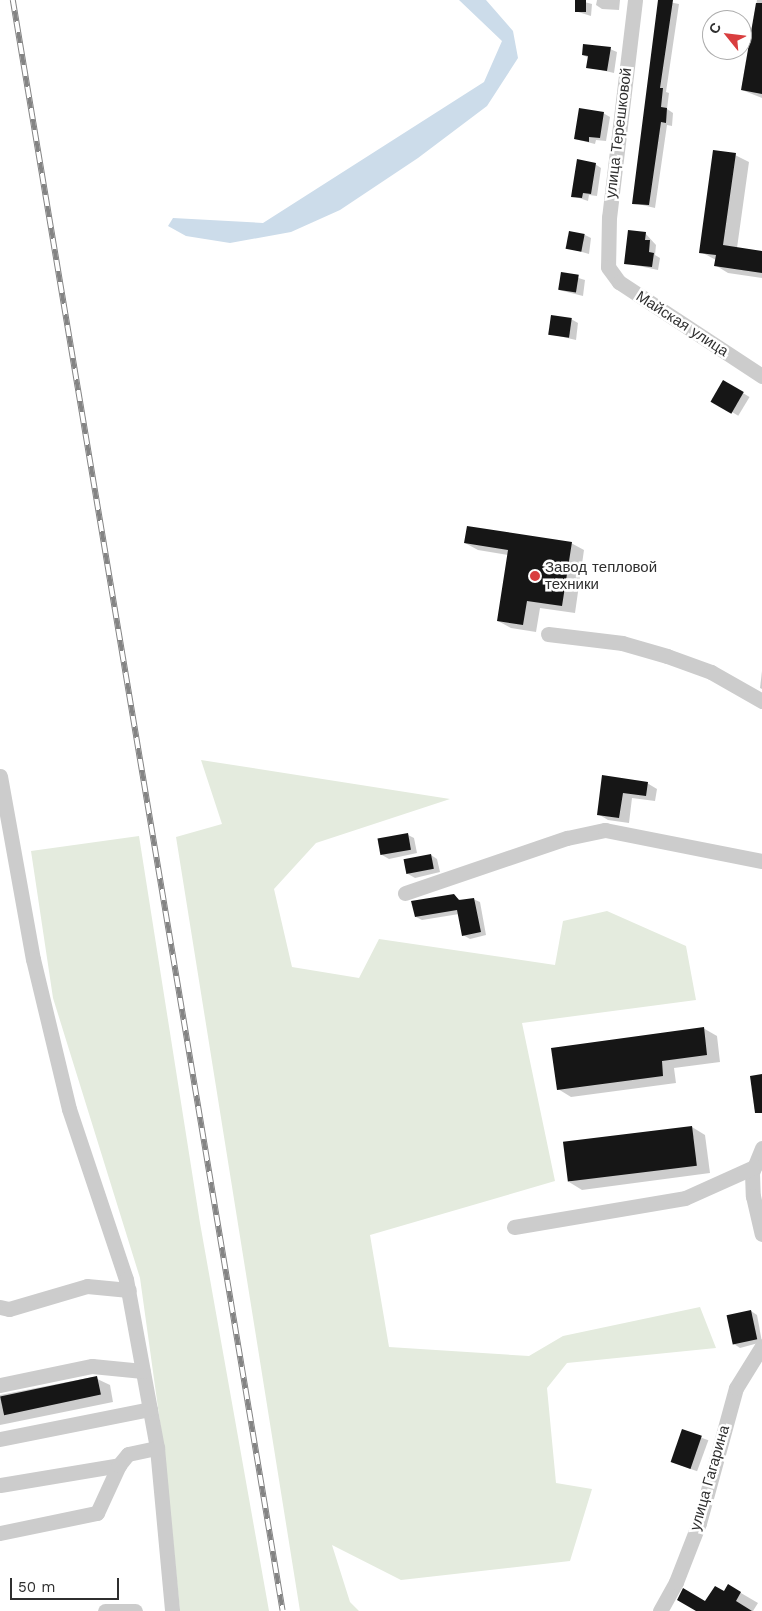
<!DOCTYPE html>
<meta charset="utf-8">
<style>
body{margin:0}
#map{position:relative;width:762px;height:1611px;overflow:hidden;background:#fff;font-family:"Work Sans",sans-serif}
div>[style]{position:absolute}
.green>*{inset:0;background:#e4ebde}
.water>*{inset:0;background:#ccdcea}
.shadow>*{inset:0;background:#0003;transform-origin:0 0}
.building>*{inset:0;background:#161616;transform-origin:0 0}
.minor>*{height:15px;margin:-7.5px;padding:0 7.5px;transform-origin:7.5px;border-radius:7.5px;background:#ccc}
.rail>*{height:5.5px;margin-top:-2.75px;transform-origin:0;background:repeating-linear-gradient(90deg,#fff 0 11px,#848484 0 22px);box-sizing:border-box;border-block:1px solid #848484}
.dots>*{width:14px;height:14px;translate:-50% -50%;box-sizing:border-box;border:2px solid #fff;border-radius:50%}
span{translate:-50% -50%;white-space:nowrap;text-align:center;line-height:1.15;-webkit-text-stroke:5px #fff;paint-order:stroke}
.street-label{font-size:15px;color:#2f2f2f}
.poi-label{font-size:15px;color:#2f2f2f}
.left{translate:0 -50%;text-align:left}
.north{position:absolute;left:702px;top:10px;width:50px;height:50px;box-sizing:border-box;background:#fff;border:1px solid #acacac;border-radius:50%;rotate:299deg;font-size:14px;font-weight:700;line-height:20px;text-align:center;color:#2f2f2f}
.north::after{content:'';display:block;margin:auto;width:18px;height:22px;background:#d93e3f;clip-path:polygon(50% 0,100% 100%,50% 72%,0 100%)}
.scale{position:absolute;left:10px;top:1578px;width:109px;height:22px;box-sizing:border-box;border:2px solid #2f2f2f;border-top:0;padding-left:6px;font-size:15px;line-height:18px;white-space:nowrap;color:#2f2f2f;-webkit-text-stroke:4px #fff;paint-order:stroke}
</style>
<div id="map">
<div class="green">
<div style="clip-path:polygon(201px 760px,450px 799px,316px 843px,274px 889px,292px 967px,359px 978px,379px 939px,555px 965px,563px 921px,607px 911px,686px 946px,696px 1000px,522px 1023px,555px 1181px,370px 1235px,389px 1347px,529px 1356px,563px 1336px,700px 1307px,716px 1348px,567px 1363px,547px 1388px,556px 1483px,592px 1489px,570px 1561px,401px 1580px,332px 1545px,350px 1602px,359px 1611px,300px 1611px,176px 837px,222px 824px)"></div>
<div style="clip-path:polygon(139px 836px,200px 1223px,269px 1611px,180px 1611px,164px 1451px,140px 1278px,53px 998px,31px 851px)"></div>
</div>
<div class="water">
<div style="clip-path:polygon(459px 0,486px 0,513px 31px,518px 58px,487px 106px,418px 158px,340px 210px,291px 232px,230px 243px,186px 236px,168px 226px,173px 218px,263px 223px,484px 82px,502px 41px)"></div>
</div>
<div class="shadow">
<div style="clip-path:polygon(577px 0,592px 4px,591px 16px,575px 11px)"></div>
<div style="clip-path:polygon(597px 0,620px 0,619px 10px,602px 9px,596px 5px)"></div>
<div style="clip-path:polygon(659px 0,679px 4px,666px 92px,669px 93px,667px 109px,673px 113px,672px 126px,667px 125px,655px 208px,634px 203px)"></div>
<div style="clip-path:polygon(757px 0,762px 0,762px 98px,742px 90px)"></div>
<div style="clip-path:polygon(610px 49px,617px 52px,614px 73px,588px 67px,589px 58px,583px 55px)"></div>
<div style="clip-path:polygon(603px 113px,610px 117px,606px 141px,596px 140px,595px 144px,575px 139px)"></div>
<div style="clip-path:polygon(735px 155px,749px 162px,737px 248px,762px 252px,762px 278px,728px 273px,715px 265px,716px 260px,701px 252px)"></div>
<div style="clip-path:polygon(595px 164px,601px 168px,597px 196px,589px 195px,588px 201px,573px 196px)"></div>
<div style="clip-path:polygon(645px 233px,656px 245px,655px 255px,660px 258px,658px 270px,625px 263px)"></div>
<div style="clip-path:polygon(585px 235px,591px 238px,589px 254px,568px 248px)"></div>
<div style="clip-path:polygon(562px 273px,585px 280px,583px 296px,559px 290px)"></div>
<div style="clip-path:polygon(571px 319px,578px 323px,576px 340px,550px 334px)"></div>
<div style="left:723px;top:381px;width:31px;height:22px;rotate:31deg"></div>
<div style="clip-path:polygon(465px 543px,571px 543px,584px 550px,575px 613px,540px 608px,536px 632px,511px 628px,498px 621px,508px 555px,478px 550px)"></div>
<div style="clip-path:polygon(762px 671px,762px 689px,760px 688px)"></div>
<div style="clip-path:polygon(603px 777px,647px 783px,657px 789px,655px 801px,632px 798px,629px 823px,608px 820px,598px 814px)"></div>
<div style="clip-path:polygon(408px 835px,414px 838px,417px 853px,389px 859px,382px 855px)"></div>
<div style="clip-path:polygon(431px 855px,437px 859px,440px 872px,415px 878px,408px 874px)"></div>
<div style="clip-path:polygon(454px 896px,462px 901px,473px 899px,480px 902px,486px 935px,470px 939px,463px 935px,459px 914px,422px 920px,416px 917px)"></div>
<div style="clip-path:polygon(703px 1028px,717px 1036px,720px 1062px,674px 1068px,676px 1083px,571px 1097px,558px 1089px)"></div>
<div style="clip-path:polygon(692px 1127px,705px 1135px,710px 1173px,582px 1190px,569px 1182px)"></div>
<div style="clip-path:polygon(751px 1311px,757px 1315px,762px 1342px,740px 1348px,734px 1344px)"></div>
<div style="clip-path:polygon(93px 1377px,110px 1385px,113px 1402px,0 1425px,0 1395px)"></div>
<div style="left:683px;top:1431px;width:27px;height:33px;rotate:20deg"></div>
<div style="clip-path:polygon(729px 1586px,758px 1603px,753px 1611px,698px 1611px,725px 1593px)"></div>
</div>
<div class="building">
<div style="left:575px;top:0;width:11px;height:12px"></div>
<div style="clip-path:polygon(658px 0,673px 0,660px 88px,663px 88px,661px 107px,667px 108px,666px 123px,661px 122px,649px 205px,632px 204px)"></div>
<div style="clip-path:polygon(756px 3px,762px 3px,762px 94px,741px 90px)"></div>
<div style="clip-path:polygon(583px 44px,611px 47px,607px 71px,586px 68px,588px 56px,582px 55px)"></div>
<div style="clip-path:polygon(579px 108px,604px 112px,600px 138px,589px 137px,589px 142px,574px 139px)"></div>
<div style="clip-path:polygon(713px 150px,736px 153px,723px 245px,762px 251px,762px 273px,714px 266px,716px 255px,699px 253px)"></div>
<div style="clip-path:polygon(577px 159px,596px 163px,591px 194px,583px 193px,582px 198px,571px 197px)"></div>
<div style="clip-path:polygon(628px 230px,646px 232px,645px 240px,650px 240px,649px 252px,654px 253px,652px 267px,624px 264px)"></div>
<div style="left:569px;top:231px;width:16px;height:18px;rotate:11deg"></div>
<div style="left:561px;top:272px;width:18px;height:18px;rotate:9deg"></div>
<div style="left:551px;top:315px;width:21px;height:20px;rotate:8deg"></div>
<div style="left:723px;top:380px;width:24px;height:25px;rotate:30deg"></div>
<div style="clip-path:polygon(467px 526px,572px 542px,562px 606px,527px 601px,523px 625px,497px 621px,508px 550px,464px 543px)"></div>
<div style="clip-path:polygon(602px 775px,648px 782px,646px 796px,623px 793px,619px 818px,597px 815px)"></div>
<div style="left:408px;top:833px;width:17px;height:31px;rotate:80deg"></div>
<div style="left:431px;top:854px;width:15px;height:28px;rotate:79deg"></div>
<div style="clip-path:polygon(454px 894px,459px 900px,474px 898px,481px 932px,462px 936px,457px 910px,415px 917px,411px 901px)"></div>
<div style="clip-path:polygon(704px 1027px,707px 1055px,662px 1061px,663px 1076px,557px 1090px,551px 1048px)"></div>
<div style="clip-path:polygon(762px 1074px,762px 1113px,755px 1113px,750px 1076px)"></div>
<div style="left:692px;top:1126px;width:40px;height:130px;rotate:83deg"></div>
<div style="left:751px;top:1310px;width:30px;height:25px;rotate:78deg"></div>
<div style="left:97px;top:1376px;width:19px;height:99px;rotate:78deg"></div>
<div style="left:682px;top:1429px;width:21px;height:35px;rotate:19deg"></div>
<div style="clip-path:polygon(728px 1584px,741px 1592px,736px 1601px,752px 1611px,696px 1611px,677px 1600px,683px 1588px,705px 1601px,715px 1586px,724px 1591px)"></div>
</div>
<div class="minor">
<div style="left:635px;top:0;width:219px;rotate:96.8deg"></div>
<div style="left:609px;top:217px;width:50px;rotate:91.1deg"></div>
<div style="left:608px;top:267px;width:19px;rotate:54deg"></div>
<div style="left:619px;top:282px;width:171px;rotate:33.3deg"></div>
<div style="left:548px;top:634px;width:75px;rotate:6.9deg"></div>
<div style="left:622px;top:643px;width:47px;rotate:16.1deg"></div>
<div style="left:667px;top:656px;width:47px;rotate:20deg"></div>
<div style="left:711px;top:672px;width:59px;rotate:29.6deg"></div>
<div style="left:0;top:776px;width:186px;rotate:79.8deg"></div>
<div style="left:33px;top:959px;width:154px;rotate:76.5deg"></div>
<div style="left:69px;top:1109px;width:179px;rotate:71.5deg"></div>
<div style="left:126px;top:1279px;width:172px;rotate:79.6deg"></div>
<div style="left:157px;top:1448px;width:164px;rotate:84.7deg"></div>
<div style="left:405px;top:893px;width:171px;rotate:-18.8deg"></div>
<div style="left:567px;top:838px;width:39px;rotate:-12deg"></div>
<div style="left:605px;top:830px;width:160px;rotate:11.2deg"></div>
<div style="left:762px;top:1148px;width:27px;rotate:112deg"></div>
<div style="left:752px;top:1173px;width:23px;rotate:88deg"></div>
<div style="left:753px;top:1196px;width:39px;rotate:77deg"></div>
<div style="left:514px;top:1227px;width:173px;rotate:-9.6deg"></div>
<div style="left:685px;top:1198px;width:76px;rotate:-24.2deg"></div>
<div style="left:0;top:1307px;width:9px;rotate:13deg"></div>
<div style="left:9px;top:1309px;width:81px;rotate:-16.4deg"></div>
<div style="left:87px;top:1286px;width:42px;rotate:5.4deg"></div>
<div style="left:0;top:1385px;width:94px;rotate:-11.7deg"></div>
<div style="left:92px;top:1366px;width:51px;rotate:5.6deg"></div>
<div style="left:0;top:1439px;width:153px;rotate:-11.3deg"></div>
<div style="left:0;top:1485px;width:121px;rotate:-9.5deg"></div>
<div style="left:0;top:1533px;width:99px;rotate:-11.7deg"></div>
<div style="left:97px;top:1513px;width:53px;rotate:-65.4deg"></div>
<div style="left:119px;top:1465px;width:14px;rotate:-51deg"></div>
<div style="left:128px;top:1454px;width:30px;rotate:-12deg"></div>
<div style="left:105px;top:1611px;width:30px"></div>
<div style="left:660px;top:1611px;width:33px;rotate:-61deg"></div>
<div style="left:676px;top:1582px;width:63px;rotate:-68.7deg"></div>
<div style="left:699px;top:1523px;width:140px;rotate:-74.7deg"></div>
<div style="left:736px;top:1388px;width:49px;rotate:-58.2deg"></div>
</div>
<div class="rail">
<div style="left:13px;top:0;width:1633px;rotate:80.49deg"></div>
</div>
<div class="dots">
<div style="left:535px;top:576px;background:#d93e3f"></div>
</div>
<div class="street-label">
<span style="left:619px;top:133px;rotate:-83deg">улица Терешковой</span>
<span style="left:682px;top:324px;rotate:33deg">Майская улица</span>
<span style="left:710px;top:1478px;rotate:-74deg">улица Гагарина</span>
</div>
<div class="poi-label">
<span class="left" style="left:545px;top:576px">Завод тепловой<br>техники</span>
</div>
<div class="north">С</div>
<div class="scale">50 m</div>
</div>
